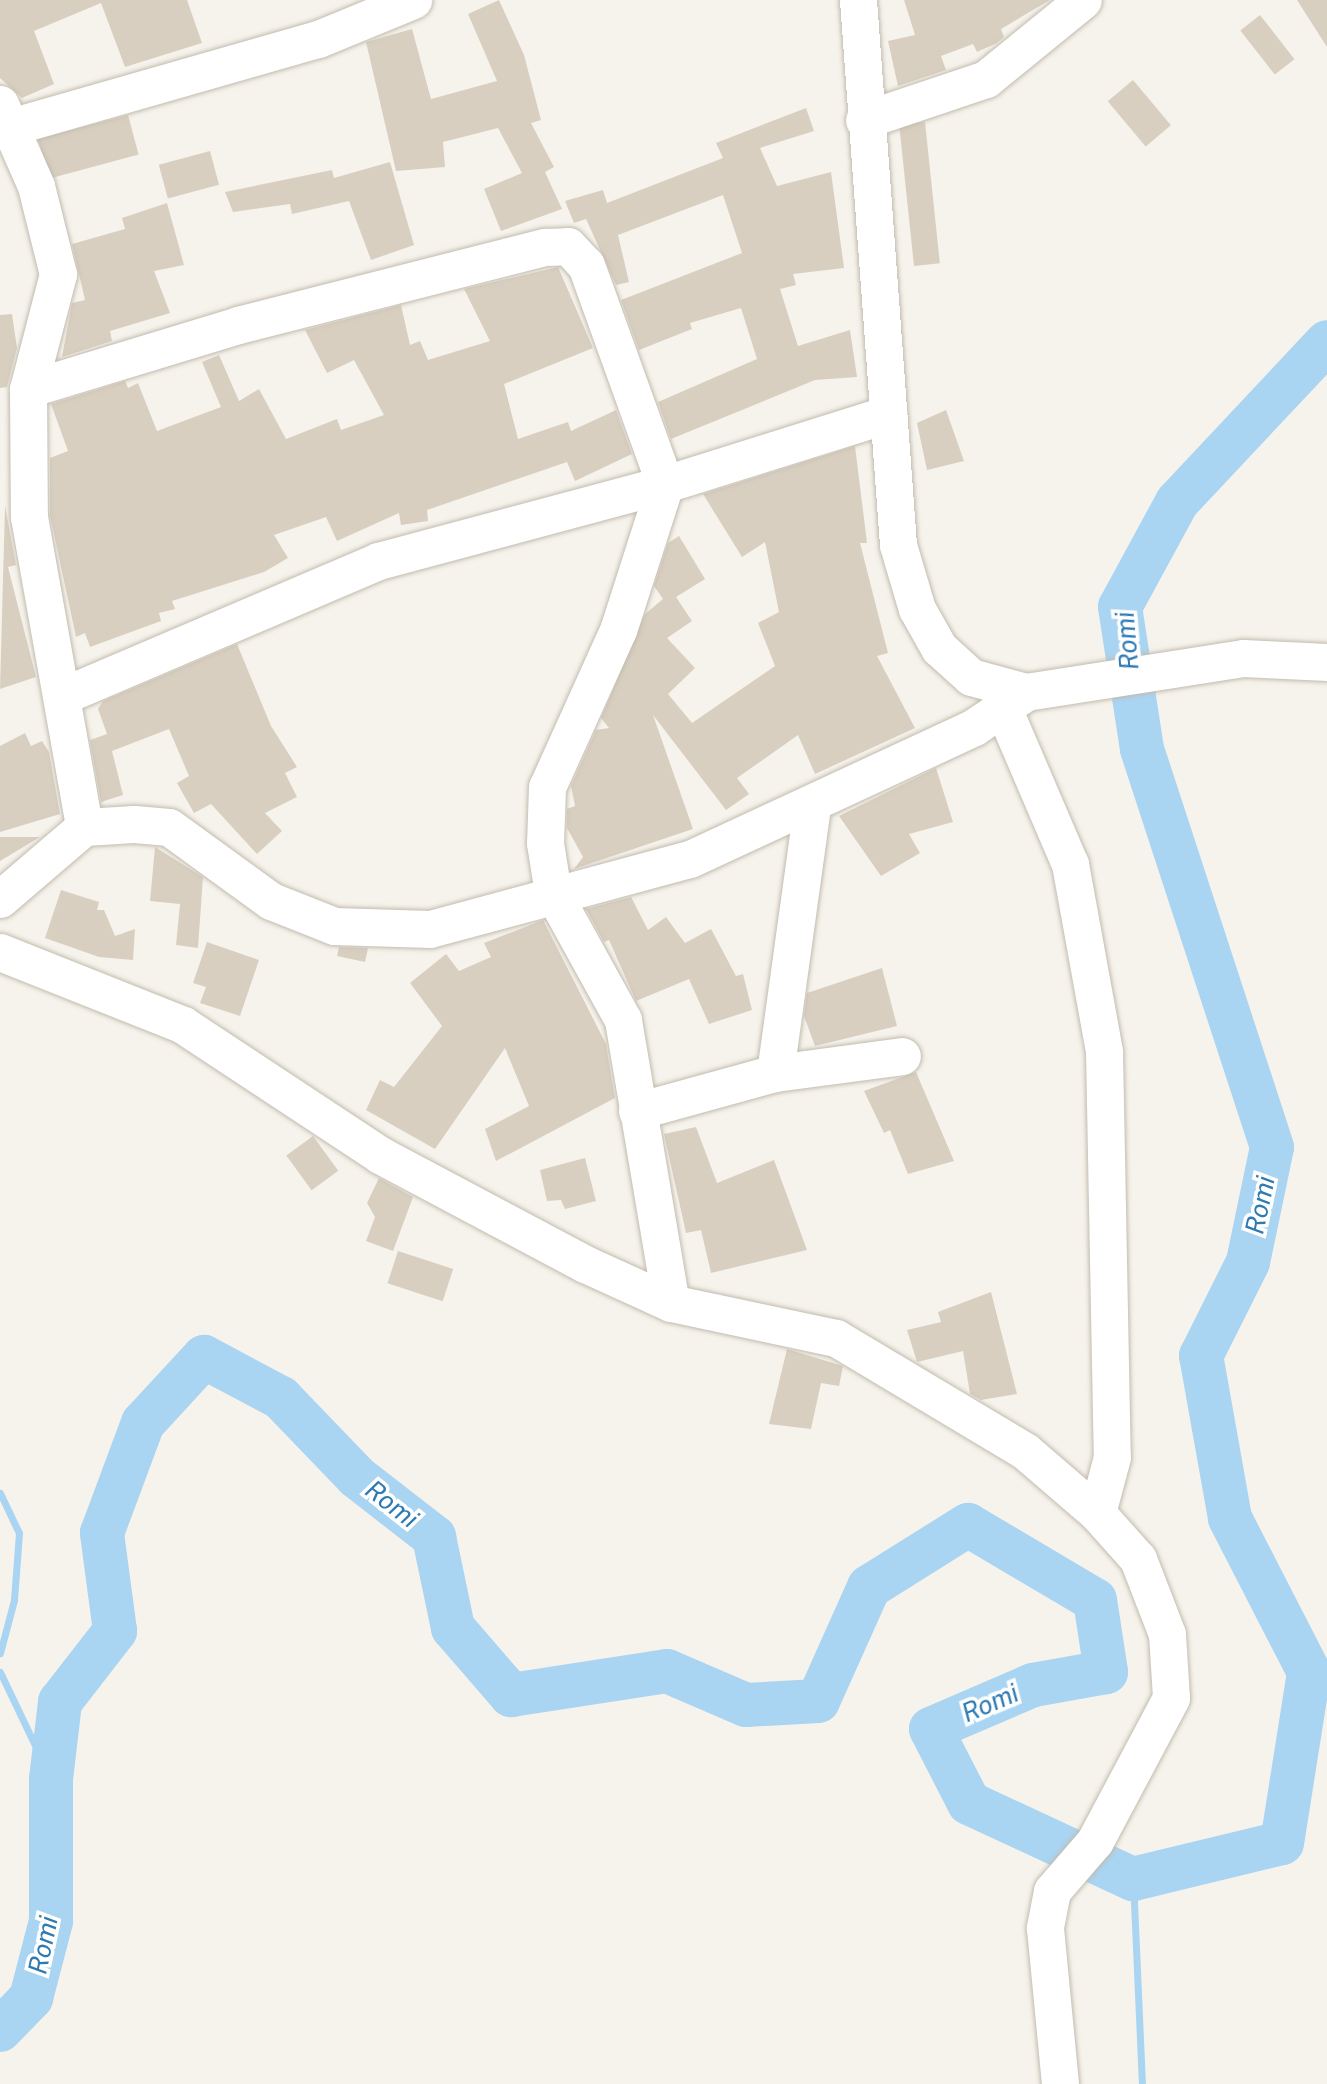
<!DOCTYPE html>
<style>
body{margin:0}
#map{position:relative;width:1327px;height:2084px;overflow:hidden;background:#f6f3ec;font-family:"Public Sans",sans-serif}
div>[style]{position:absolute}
.stream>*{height:7px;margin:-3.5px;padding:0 3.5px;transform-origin:3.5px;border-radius:3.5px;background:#a9d4f2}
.river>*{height:44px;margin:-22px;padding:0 22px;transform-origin:22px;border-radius:22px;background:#a9d4f2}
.building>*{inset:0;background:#d8cfc1;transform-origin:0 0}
.roads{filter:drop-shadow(0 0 2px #c2bbae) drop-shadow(0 0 2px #c2bbae)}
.minor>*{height:37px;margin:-18.5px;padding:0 18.5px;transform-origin:18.5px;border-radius:18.5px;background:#fff}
span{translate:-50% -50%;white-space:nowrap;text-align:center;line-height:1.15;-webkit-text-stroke:7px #fff;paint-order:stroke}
.water-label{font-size:26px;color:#2e7ab2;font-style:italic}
</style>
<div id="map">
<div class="stream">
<div style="left:0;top:1493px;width:44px;rotate:64.6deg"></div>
<div style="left:19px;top:1533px;width:67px;rotate:94.3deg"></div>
<div style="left:14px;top:1600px;width:55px;rotate:104.8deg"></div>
<div style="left:0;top:1672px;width:119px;rotate:64.5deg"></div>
<div style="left:1133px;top:1879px;width:205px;rotate:87.5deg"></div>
</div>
<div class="river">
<div style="left:0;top:2030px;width:45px;rotate:-45.9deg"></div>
<div style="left:31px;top:1998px;width:80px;rotate:-75.4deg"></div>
<div style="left:51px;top:1921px;width:142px;rotate:-90deg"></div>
<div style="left:51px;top:1779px;width:78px;rotate:-83.3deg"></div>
<div style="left:60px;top:1702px;width:90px;rotate:-52.2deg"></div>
<div style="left:115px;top:1631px;width:99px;rotate:-97.6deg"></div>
<div style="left:102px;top:1533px;width:117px;rotate:-69.6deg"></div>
<div style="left:143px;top:1423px;width:90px;rotate:-47.3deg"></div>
<div style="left:204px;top:1357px;width:87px;rotate:28deg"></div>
<div style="left:281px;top:1398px;width:110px;rotate:46.1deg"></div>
<div style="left:357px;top:1477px;width:98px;rotate:37.9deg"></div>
<div style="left:434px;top:1537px;width:93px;rotate:78.2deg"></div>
<div style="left:453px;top:1628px;width:89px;rotate:49.1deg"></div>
<div style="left:511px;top:1695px;width:158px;rotate:-8.7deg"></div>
<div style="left:667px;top:1671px;width:86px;rotate:23.3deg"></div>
<div style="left:746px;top:1705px;width:72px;rotate:-3.2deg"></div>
<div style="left:818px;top:1701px;width:125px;rotate:-65.9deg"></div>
<div style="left:869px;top:1587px;width:117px;rotate:-32.1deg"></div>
<div style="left:968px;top:1525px;width:147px;rotate:30.6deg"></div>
<div style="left:1095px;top:1600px;width:73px;rotate:81.3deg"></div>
<div style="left:1106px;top:1672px;width:74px;rotate:169.9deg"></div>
<div style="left:1033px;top:1685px;width:111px;rotate:156.7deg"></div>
<div style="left:931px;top:1729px;width:83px;rotate:62.8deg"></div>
<div style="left:969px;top:1803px;width:181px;rotate:24.9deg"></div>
<div style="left:1133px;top:1879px;width:153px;rotate:-13.6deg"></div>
<div style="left:1282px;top:1843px;width:173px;rotate:-81deg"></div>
<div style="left:1309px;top:1672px;width:173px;rotate:-117.2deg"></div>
<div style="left:1230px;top:1518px;width:165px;rotate:-100.1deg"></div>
<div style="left:1201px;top:1356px;width:105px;rotate:-63.4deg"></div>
<div style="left:1248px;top:1262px;width:117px;rotate:-78.2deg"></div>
<div style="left:1272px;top:1147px;width:419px;rotate:-108.1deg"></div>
<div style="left:1142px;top:749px;width:144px;rotate:-98.8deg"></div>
<div style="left:1120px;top:607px;width:119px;rotate:-61.5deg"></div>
<div style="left:1177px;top:502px;width:219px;rotate:-46.8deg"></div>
</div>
<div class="building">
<div style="clip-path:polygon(0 0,187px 0,202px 43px,125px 67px,101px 3px,34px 31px,54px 84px,22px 98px,0 78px)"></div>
<div style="clip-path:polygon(499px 0,524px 55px,541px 120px,531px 123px,554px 167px,545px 172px,562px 209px,501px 231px,484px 189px,522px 173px,498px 128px,443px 142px,445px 167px,396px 171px,366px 42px,412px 29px,431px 99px,497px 81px,468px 14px)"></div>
<div style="clip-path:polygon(904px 0,1050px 0,1001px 29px,1004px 37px,997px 43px,977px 52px,973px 44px,941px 56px,946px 70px,898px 86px,888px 41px,915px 35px)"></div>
<div style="clip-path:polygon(1297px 0,1327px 0,1327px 47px)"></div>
<div style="left:1260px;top:15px;width:56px;height:25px;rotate:52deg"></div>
<div style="left:1133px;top:80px;width:59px;height:33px;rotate:50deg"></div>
<div style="clip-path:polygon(806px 108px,814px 131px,760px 148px,777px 186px,831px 172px,844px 268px,793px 274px,796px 285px,780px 289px,798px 346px,850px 330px,857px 377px,815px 380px,671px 439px,658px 402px,757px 359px,741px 308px,690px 323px,692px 329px,639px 350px,621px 300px,742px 253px,723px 195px,618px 235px,629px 282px,616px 285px,586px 219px,574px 223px,565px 201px,603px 190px,607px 203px,723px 158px,716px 143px)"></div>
<div style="left:128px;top:115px;width:41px;height:93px;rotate:75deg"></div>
<div style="left:925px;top:122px;width:142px;height:26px;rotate:84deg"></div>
<div style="left:210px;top:151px;width:35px;height:53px;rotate:75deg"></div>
<div style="clip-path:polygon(390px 162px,414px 245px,371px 260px,349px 201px,292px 214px,290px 204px,233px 212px,225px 192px,332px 170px,334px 178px)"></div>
<div style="clip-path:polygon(167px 203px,184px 265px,154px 271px,170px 313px,110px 331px,112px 341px,62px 357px,72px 303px,85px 300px,72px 244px,125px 229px,122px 218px)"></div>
<div style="clip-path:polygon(558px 267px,593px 348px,504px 384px,518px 439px,568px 422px,571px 431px,616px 410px,632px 454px,575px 481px,567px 462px,427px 510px,428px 521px,401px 525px,399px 513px,337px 541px,326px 517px,274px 535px,288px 558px,264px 572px,172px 601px,175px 609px,159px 613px,161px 621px,90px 647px,85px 633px,76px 637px,50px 515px,50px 458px,68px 451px,51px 404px,125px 381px,128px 388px,138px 383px,157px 431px,221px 407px,202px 362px,219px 355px,239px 401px,259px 389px,286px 439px,337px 419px,341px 430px,384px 415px,354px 360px,327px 373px,305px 330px,401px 305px,410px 345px,420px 341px,428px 360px,490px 341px,464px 289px)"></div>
<div style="clip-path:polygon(12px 314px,17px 348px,7px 387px,0 388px,0 315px)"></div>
<div style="clip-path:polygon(946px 410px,964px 461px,927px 470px,917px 423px)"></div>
<div style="clip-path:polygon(855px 446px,867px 543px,860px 543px,888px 653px,877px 656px,915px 728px,815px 774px,798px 735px,737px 778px,749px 794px,726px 810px,653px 715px,693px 829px,574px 869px,583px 857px,567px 828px,567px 809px,575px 806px,571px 786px,596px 730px,609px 728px,601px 718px,645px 614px,663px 599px,654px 586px,668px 543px,679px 536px,705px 579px,676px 597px,692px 621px,667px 638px,695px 668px,668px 694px,692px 723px,775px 666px,758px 623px,779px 612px,765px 542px,742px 557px,703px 494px)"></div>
<div style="clip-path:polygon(5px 506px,16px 565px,8px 567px,36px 677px,0 689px)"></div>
<div style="clip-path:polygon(237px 644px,271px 726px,297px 767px,285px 773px,297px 797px,265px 813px,282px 831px,257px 854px,211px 804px,194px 813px,177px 783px,189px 776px,169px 729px,112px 751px,123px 795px,101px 802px,90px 740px,107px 734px,98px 709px,103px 701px)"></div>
<div style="clip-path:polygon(25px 733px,31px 746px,42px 741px,49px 752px,60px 814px,0 832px,0 746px)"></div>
<div style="clip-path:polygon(936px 768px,953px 822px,909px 834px,920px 853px,881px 876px,839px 816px)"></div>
<div style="clip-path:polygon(0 837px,40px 837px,0 861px)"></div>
<div style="clip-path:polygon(155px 847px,203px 877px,198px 948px,176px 945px,180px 904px,150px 901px)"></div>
<div style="clip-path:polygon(61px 890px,99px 902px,97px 910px,104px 910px,115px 936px,135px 929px,133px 960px,99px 957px,45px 938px)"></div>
<div style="clip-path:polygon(631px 897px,648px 930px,666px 917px,685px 943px,711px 929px,736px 976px,743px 974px,752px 1010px,709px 1024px,689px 979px,636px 1001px,609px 940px,604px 942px,586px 909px)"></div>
<div style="clip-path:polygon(543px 920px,606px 1044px,615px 1098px,496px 1161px,485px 1129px,529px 1106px,505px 1048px,435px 1149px,366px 1110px,380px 1080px,394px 1087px,442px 1026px,410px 983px,446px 954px,459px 971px,491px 957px,484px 943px)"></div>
<div style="clip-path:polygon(207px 942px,259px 960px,240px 1016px,200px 1003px,206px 987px,193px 983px)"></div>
<div style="clip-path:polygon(339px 947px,368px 948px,365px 962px,337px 956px)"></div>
<div style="clip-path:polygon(882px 968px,897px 1026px,815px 1046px,804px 1016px,807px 993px)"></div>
<div style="clip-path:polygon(916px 1072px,954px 1161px,908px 1174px,890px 1130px,884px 1133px,864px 1091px)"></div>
<div style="clip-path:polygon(696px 1127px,717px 1183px,774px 1160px,807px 1250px,711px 1273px,701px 1230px,686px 1233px,664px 1134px)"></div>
<div style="left:313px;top:1136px;width:43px;height:33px;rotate:54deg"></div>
<div style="clip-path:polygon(585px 1158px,596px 1201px,565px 1209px,561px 1200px,547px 1201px,540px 1170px)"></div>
<div style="clip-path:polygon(379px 1178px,413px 1197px,393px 1251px,366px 1241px,375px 1217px,367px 1203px)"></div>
<div style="left:398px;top:1251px;width:58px;height:34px;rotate:18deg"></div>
<div style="clip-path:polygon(991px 1292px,1017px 1394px,981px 1400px,970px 1394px,963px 1351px,917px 1362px,907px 1330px,941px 1322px,938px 1312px)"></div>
<div style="clip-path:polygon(787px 1349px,843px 1366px,839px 1386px,821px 1383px,811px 1429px,769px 1424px)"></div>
</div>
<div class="roads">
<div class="minor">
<div style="left:858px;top:0;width:546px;rotate:85.8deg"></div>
<div style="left:898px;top:545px;width:67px;rotate:73.5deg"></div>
<div style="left:917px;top:609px;width:45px;rotate:60.6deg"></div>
<div style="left:939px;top:648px;width:43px;rotate:42.2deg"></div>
<div style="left:971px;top:677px;width:57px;rotate:15.3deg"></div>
<div style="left:1026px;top:692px;width:220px;rotate:-8.9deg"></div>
<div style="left:1243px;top:658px;width:84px;rotate:2.7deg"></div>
<div style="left:0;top:104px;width:90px;rotate:66.3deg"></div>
<div style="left:36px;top:186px;width:91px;rotate:76deg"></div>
<div style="left:58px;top:274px;width:119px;rotate:104.6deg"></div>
<div style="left:28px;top:389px;width:128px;rotate:89.6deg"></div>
<div style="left:29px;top:517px;width:315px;rotate:79.9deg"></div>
<div style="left:864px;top:120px;width:129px;rotate:-18.6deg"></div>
<div style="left:986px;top:79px;width:125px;rotate:-39.2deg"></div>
<div style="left:0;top:130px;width:331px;rotate:-16deg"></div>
<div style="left:318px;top:39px;width:103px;rotate:-22.3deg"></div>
<div style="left:28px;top:389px;width:220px;rotate:-16.9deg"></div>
<div style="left:238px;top:325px;width:317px;rotate:-14.3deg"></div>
<div style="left:545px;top:247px;width:23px;rotate:-2deg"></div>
<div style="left:568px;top:246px;width:26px;rotate:47deg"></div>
<div style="left:586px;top:265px;width:233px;rotate:70.2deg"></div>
<div style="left:665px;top:484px;width:153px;rotate:107.8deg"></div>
<div style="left:618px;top:630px;width:172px;rotate:114.3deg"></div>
<div style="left:547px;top:787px;width:56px;rotate:92deg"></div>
<div style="left:545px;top:843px;width:51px;rotate:80.9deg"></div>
<div style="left:553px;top:893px;width:145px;rotate:61.1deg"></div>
<div style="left:623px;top:1020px;width:287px;rotate:80.4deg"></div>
<div style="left:62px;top:696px;width:344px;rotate:-23.1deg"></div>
<div style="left:378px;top:561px;width:297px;rotate:-15deg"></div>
<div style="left:665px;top:484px;width:234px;rotate:-17.4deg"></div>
<div style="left:1003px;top:708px;width:170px;rotate:66.8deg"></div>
<div style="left:1070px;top:864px;width:190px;rotate:79.7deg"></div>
<div style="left:1104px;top:1051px;width:406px;rotate:88.9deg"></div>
<div style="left:1112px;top:1457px;width:58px;rotate:105deg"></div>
<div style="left:0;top:899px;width:111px;rotate:-40.6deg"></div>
<div style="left:84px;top:827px;width:50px;rotate:-3.4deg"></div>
<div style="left:134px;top:824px;width:35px;rotate:5deg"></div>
<div style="left:169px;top:827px;width:126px;rotate:36deg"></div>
<div style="left:271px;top:901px;width:68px;rotate:21.6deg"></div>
<div style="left:334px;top:926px;width:96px;rotate:1.8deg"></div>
<div style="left:430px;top:929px;width:269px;rotate:-15.1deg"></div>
<div style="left:690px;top:859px;width:313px;rotate:-24.9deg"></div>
<div style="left:974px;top:727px;width:63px;rotate:-33.9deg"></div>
<div style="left:0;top:952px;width:197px;rotate:21.7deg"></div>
<div style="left:183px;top:1025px;width:236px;rotate:33.4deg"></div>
<div style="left:380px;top:1155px;width:232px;rotate:28deg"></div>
<div style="left:585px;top:1264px;width:94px;rotate:24.4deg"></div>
<div style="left:671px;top:1303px;width:169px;rotate:12deg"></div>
<div style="left:836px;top:1338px;width:220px;rotate:30.9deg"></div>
<div style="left:1025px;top:1451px;width:95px;rotate:40.7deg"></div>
<div style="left:1097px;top:1513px;width:62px;rotate:48.3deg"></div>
<div style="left:1138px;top:1559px;width:80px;rotate:68.9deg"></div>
<div style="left:1167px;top:1634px;width:64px;rotate:86.4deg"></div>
<div style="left:1171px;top:1698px;width:162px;rotate:118deg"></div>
<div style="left:1095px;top:1841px;width:66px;rotate:130.7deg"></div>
<div style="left:1052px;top:1891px;width:38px;rotate:101deg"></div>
<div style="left:1045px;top:1928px;width:157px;rotate:84.5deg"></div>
<div style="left:775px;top:1073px;width:271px;rotate:-82.1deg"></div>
<div style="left:637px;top:1111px;width:143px;rotate:-15.4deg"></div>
<div style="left:775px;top:1073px;width:128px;rotate:-7.6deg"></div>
</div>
</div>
<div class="water-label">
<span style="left:1127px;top:641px;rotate:-95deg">Romi</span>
<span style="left:1260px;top:1205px;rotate:-78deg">Romi</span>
<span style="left:392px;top:1504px;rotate:38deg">Romi</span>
<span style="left:990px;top:1703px;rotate:-23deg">Romi</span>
<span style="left:43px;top:1945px;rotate:-78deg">Romi</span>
</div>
</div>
